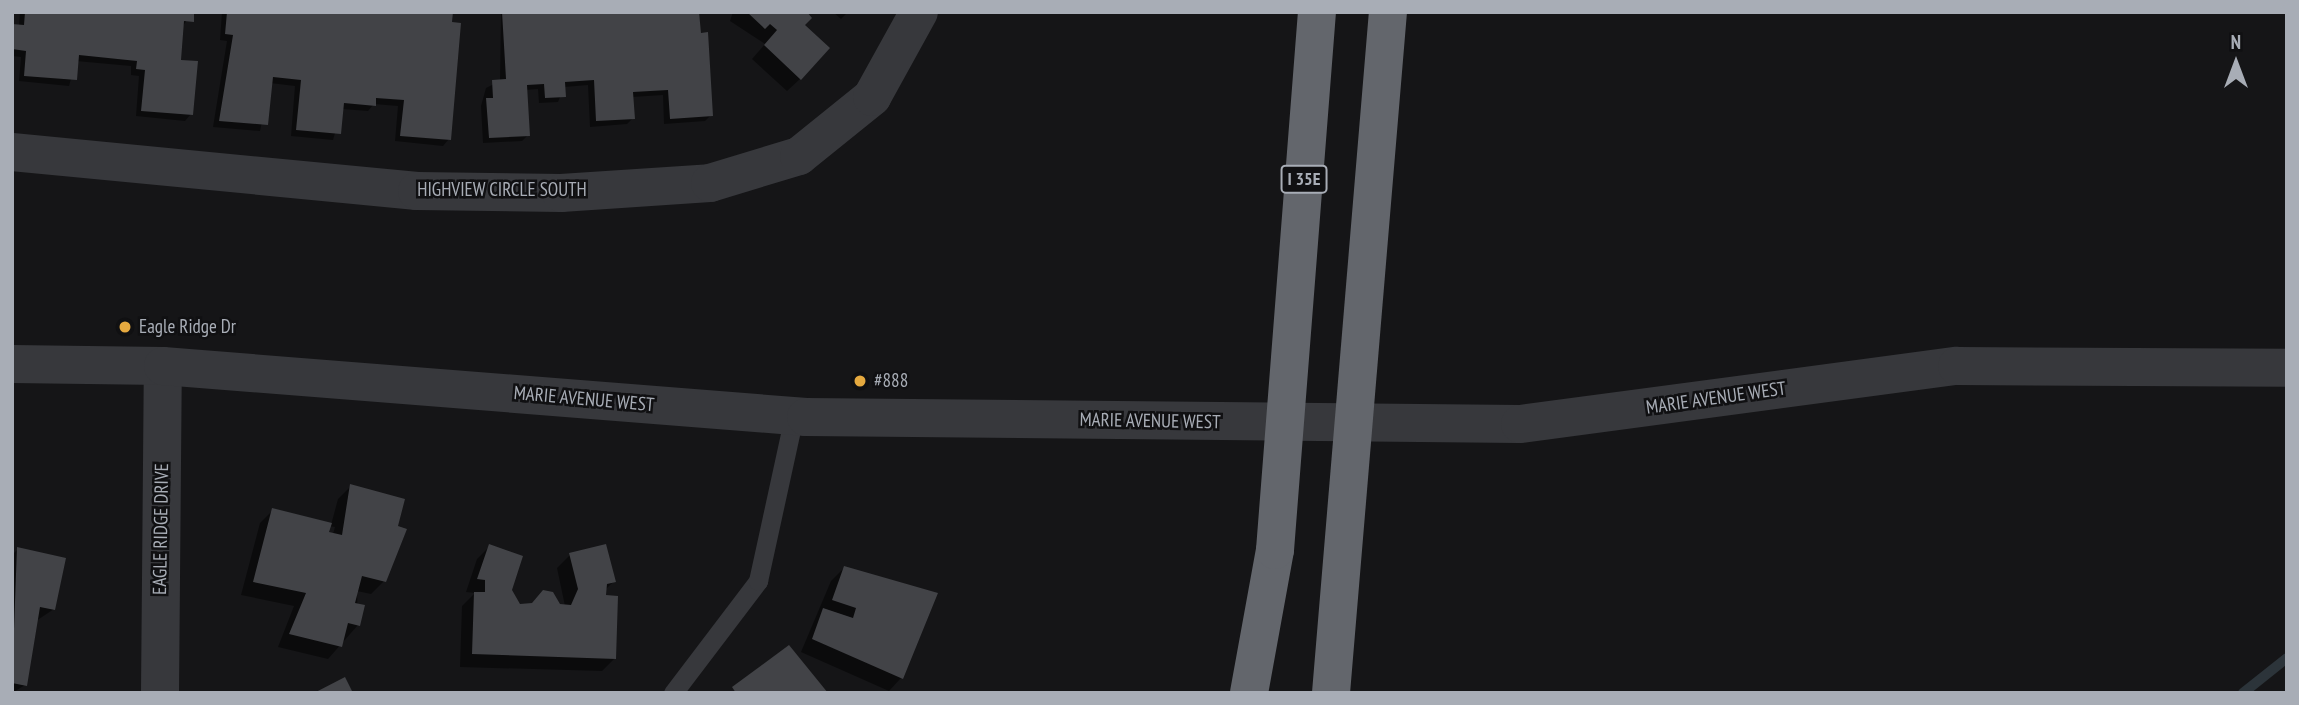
<!DOCTYPE html>
<style>
body{margin:0}
#map{position:relative;width:2299px;height:705px;overflow:hidden;background:#151517;font-family:"PT Sans Narrow",sans-serif}
div>[style]{position:absolute}
.shadow>*{inset:0;background:#0007}
.stream>*{height:10px;margin:-5px;padding:0 5px;transform-origin:5px;border-radius:5px;background:#2c343a}
.building>*{inset:0;background:#424347}
.service>*{height:19px;margin:-9.5px;padding:0 9.5px;transform-origin:9.5px;border-radius:9.5px;background:#37383c}
.minor>*{height:38px;margin:-19px;padding:0 19px;transform-origin:19px;border-radius:19px;background:#37383c}
.tertiary>*{height:38px;margin:-19px;padding:0 19px;transform-origin:19px;border-radius:19px;background:#37383c}
.motorway>*{height:38px;margin:-19px;padding:0 19px;transform-origin:19px;border-radius:19px;background:#63666c}
.dots>*{width:19px;height:19px;translate:-50% -50%;box-sizing:border-box;border:4px solid #101012;border-radius:50%}
span{translate:-50% -50%;white-space:nowrap;text-align:center;line-height:1.15;-webkit-text-stroke:5px #101012;paint-order:stroke}
.shield-label span{padding:2px 5px;background:#101012;border:2px solid;border-radius:5px;-webkit-text-stroke-width:0}
.shield-label{font-size:18px;color:#a8adb6;font-weight:700}
.street-label{font-size:19px;color:#a8adb6}
.poi-label{font-size:19px;color:#a8adb6}
.left{translate:0 -50%;text-align:left}
.frame{position:absolute;inset:0;border:14px solid #a8adb6;pointer-events:none}
.north{position:absolute;left:2201px;top:28px;width:70px;height:70px;-webkit-text-stroke:5px #101012;paint-order:stroke;rotate:0deg;font-size:19px;font-weight:700;line-height:28px;text-align:center;color:#a8adb6}
.north::after{content:'';display:block;margin:auto;width:24px;height:32px;background:#a8adb6;clip-path:polygon(50% 0,100% 100%,50% 72%,0 100%)}
</style>
<div id="map">
<div class="shadow">
<div style="clip-path:polygon(20px 12px,193px 12px,182px 27px,179px 62px,191px 114px,185px 121px,136px 116px,139px 76px,131px 75px,131px 66px,76px 61px,69px 86px,19px 81px,21px 57px,12px 56px,12px 25px,19px 26px)"></div>
<div style="clip-path:polygon(222px 12px,439px 12px,449px 139px,443px 146px,395px 141px,398px 106px,374px 104px,368px 111px,342px 109px,333px 140px,291px 136px,295px 86px,270px 83px,260px 131px,213px 127px,227px 41px,220px 40px)"></div>
<div style="clip-path:polygon(501px 12px,698px 12px,711px 115px,705px 121px,664px 124px,663px 95px,632px 97px,633px 118px,627px 124px,590px 127px,588px 85px,564px 87px,558px 102px,539px 103px,538px 89px,525px 90px,528px 135px,522px 141px,483px 143px,481px 106px,486px 88px,500px 81px)"></div>
<div style="clip-path:polygon(733px 12px,804px 12px,800px 79px,787px 91px,752px 59px,765px 44px,730px 21px)"></div>
<div style="clip-path:polygon(833px 12px,848px 12px,841px 19px)"></div>
<div style="clip-path:polygon(evenodd,351px 486px,384px 581px,371px 594px,357px 591px,358px 625px,328px 659px,278px 647px,294px 606px,241px 595px,260px 523px,273px 510px,331px 525px,338px 499px,351px 486px,329px 526px,335px 527px,333px 534px,327px 533px,329px 526px)"></div>
<div style="clip-path:polygon(490px 546px,519px 606px,565px 606px,557px 568px,570px 555px,614px 581px,605px 590px,615px 658px,602px 671px,460px 667px,462px 606px,475px 593px,466px 592px,477px 559px)"></div>
<div style="clip-path:polygon(18px 549px,54px 609px,36px 621px,25px 685px,12px 693px,12px 555px)"></div>
<div style="clip-path:polygon(844px 568px,901px 678px,889px 691px,801px 652px,831px 581px)"></div>
</div>
<div class="stream">
<div style="left:2243px;top:693px;width:56px;rotate:-38.5deg"></div>
</div>
<div class="building">
<div style="clip-path:polygon(25px 12px,194px 12px,194px 22px,184px 21px,181px 60px,198px 61px,193px 115px,141px 111px,145px 70px,136px 69px,137px 61px,79px 55px,77px 80px,24px 76px,26px 51px,12px 49px,12px 24px,24px 25px)"></div>
<div style="clip-path:polygon(227px 12px,453px 12px,452px 22px,461px 23px,451px 140px,400px 136px,404px 100px,376px 98px,376px 106px,344px 103px,341px 134px,296px 130px,301px 80px,273px 77px,268px 125px,219px 121px,233px 35px,225px 34px)"></div>
<div style="clip-path:polygon(502px 12px,699px 12px,701px 33px,708px 32px,713px 116px,670px 119px,668px 90px,633px 92px,635px 119px,596px 121px,594px 80px,565px 82px,566px 97px,545px 98px,544px 84px,527px 85px,530px 136px,489px 138px,486px 98px,493px 98px,492px 80px,506px 79px)"></div>
<div style="clip-path:polygon(747px 12px,807px 12px,812px 18px,805px 25px,830px 48px,801px 80px,764px 45px,777px 30px,770px 24px,765px 29px)"></div>
<div style="clip-path:polygon(350px 484px,405px 499px,398px 526px,407px 529px,386px 582px,362px 576px,355px 603px,365px 605px,360px 626px,348px 623px,342px 647px,289px 634px,306px 593px,253px 582px,272px 508px,332px 523px,329px 532px,342px 535px)"></div>
<div style="clip-path:polygon(489px 544px,523px 556px,512px 590px,520px 604px,532px 603px,543px 590px,553px 592px,560px 604px,571px 605px,578px 589px,569px 553px,606px 544px,616px 582px,607px 584px,606px 595px,618px 596px,616px 659px,472px 654px,474px 592px,485px 592px,485px 580px,477px 579px)"></div>
<div style="clip-path:polygon(17px 547px,66px 558px,55px 610px,40px 607px,27px 686px,12px 683px)"></div>
<div style="clip-path:polygon(844px 566px,938px 593px,903px 679px,812px 639px,823px 608px,853px 618px,856px 608px,832px 600px)"></div>
<div style="clip-path:polygon(789px 645px,828px 693px,736px 693px,732px 687px)"></div>
<div style="clip-path:polygon(345px 677px,353px 693px,314px 693px)"></div>
</div>
<div class="service">
<div style="left:673px;top:693px;width:141px;rotate:-52.8deg"></div>
<div style="left:758px;top:581px;width:169px;rotate:-77.7deg"></div>
</div>
<div class="minor">
<div style="left:12px;top:152px;width:407px;rotate:5.5deg"></div>
<div style="left:417px;top:191px;width:144px;rotate:0.8deg"></div>
<div style="left:561px;top:193px;width:149px;rotate:-3.8deg"></div>
<div style="left:710px;top:183px;width:93px;rotate:-16.9deg"></div>
<div style="left:799px;top:156px;width:94px;rotate:-38.9deg"></div>
<div style="left:872px;top:97px;width:97px;rotate:-61.1deg"></div>
<div style="left:160px;top:693px;width:327px;rotate:-89.5deg"></div>
</div>
<div class="tertiary">
<div style="left:12px;top:364px;width:151px;rotate:0.8deg"></div>
<div style="left:163px;top:366px;width:645px;rotate:4.53deg"></div>
<div style="left:806px;top:417px;width:714px;rotate:0.56deg"></div>
<div style="left:1520px;top:424px;width:441px;rotate:-7.6deg"></div>
<div style="left:1957px;top:366px;width:330px;rotate:0.3deg"></div>
</div>
<div class="motorway">
<div style="left:1249px;top:693px;width:145px;rotate:-79.7deg"></div>
<div style="left:1275px;top:550px;width:540px;rotate:-85.54deg"></div>
<div style="left:1331px;top:693px;width:683px;rotate:-85.22deg"></div>
</div>
<div class="dots">
<div style="left:125px;top:327px;background:#e5a93f"></div>
<div style="left:860px;top:381px;background:#e5a93f"></div>
</div>
<div class="shield-label">
<span style="left:1304px;top:179px">I 35E</span>
</div>
<div class="street-label">
<span style="left:502px;top:190px">HIGHVIEW CIRCLE SOUTH</span>
<span style="left:1716px;top:398px;rotate:-8deg">MARIE AVENUE WEST</span>
<span style="left:584px;top:399px;rotate:5deg">MARIE AVENUE WEST</span>
<span style="left:1150px;top:421px;rotate:1deg">MARIE AVENUE WEST</span>
<span style="left:161px;top:529px;rotate:-89deg">EAGLE RIDGE DRIVE</span>
</div>
<div class="poi-label">
<span class="left" style="left:139px;top:327px">Eagle Ridge Dr</span>
<span class="left" style="left:874px;top:381px">#888</span>
</div>
<div class="frame"></div>
<div class="north">N</div>
</div>
